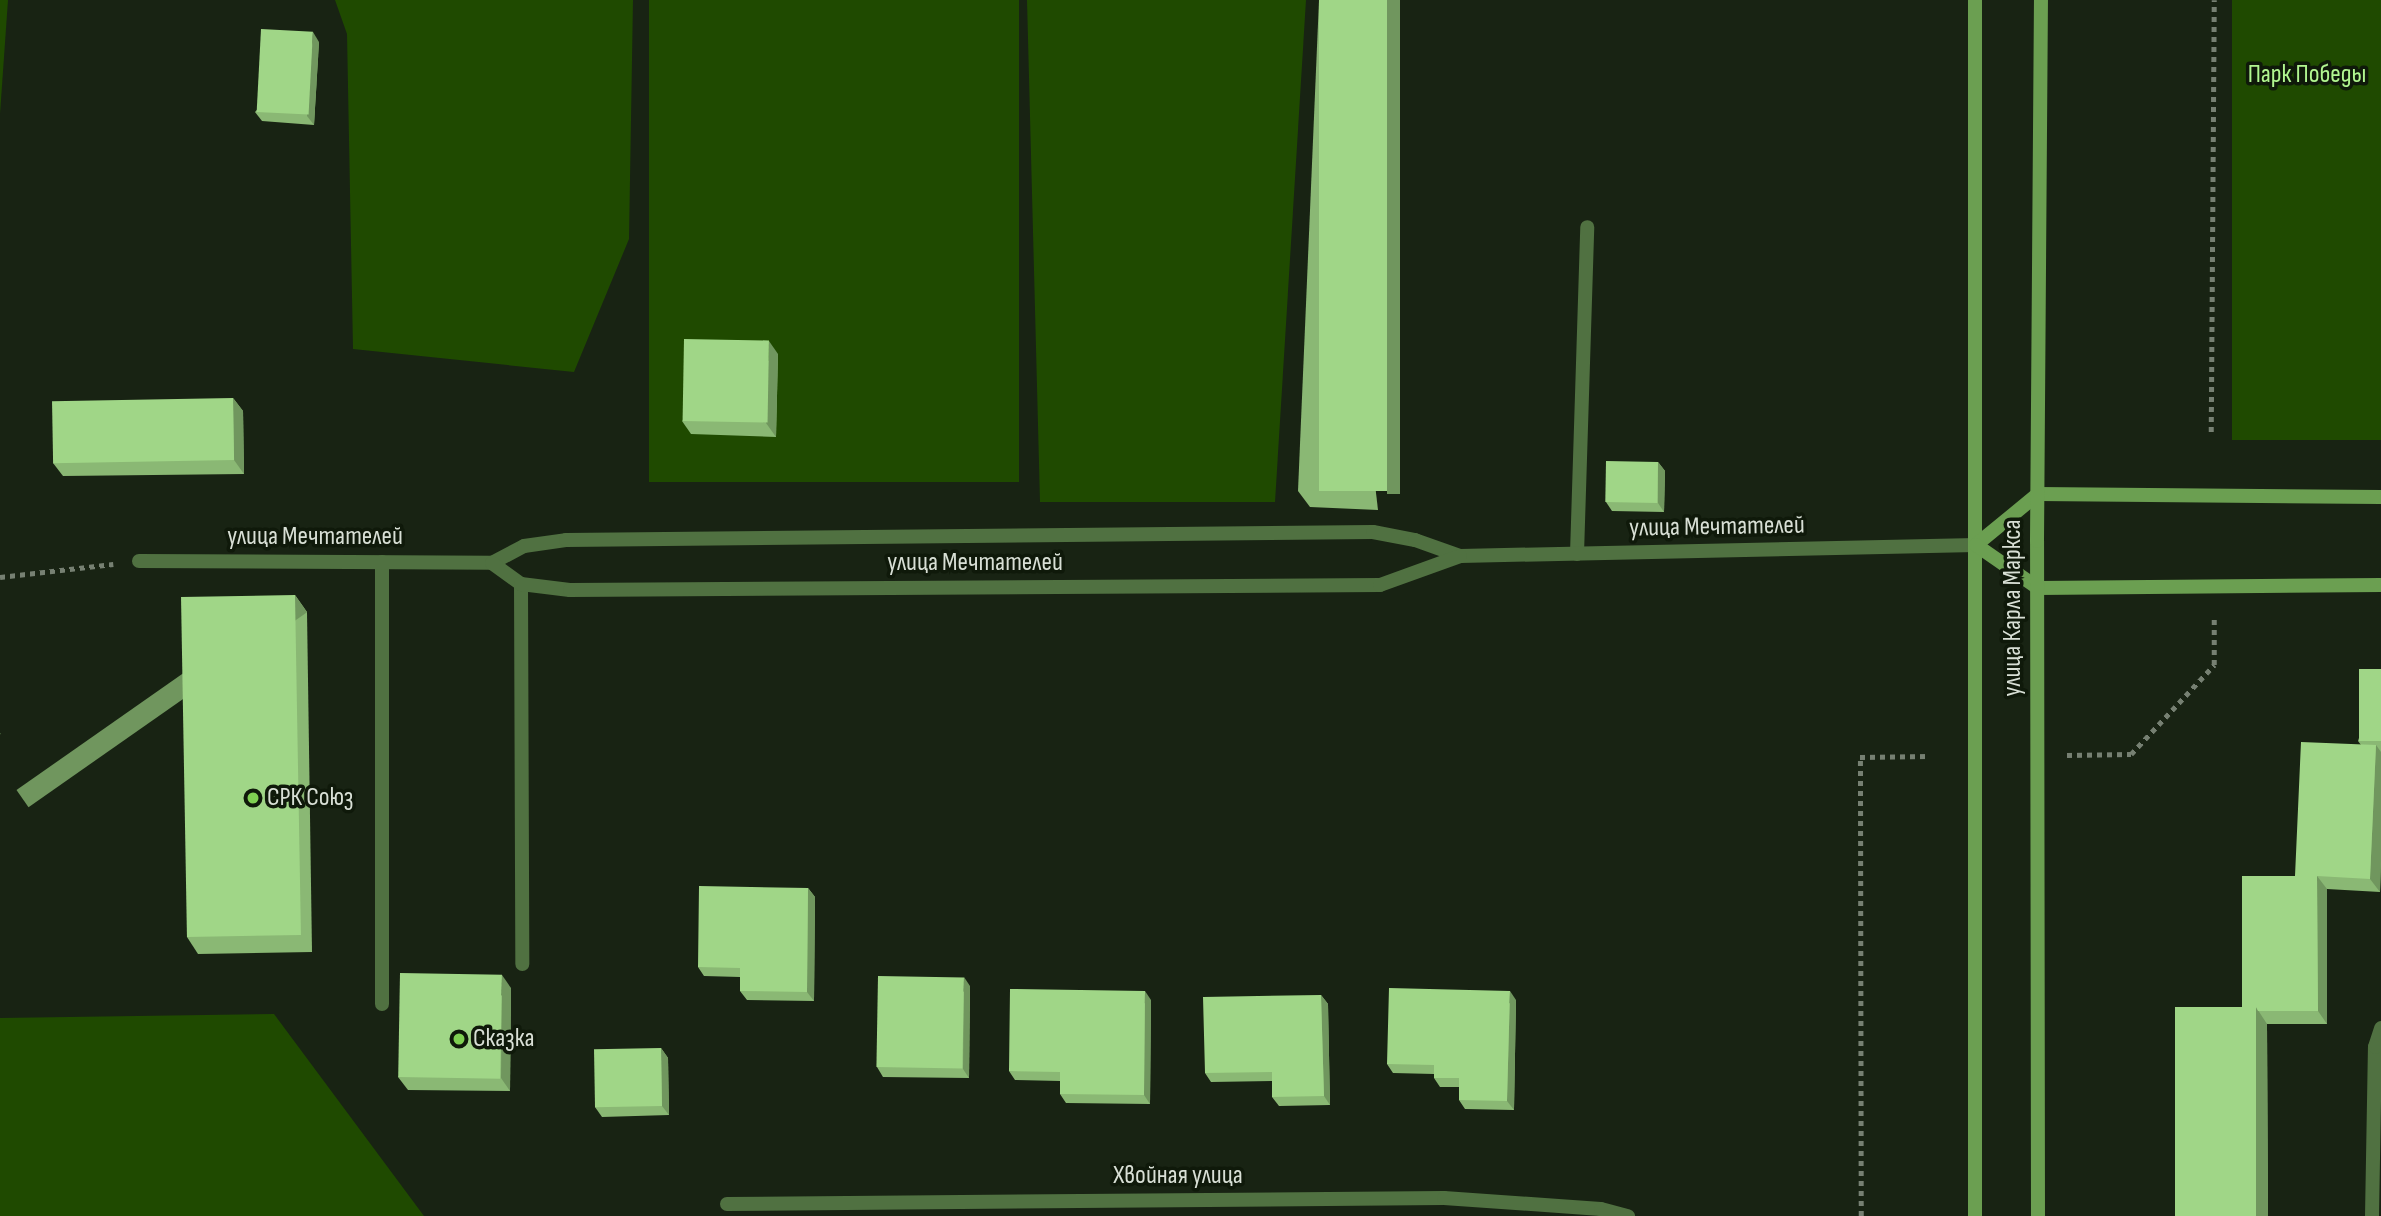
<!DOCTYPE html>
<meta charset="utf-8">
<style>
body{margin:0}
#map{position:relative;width:2381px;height:1216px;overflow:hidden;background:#182313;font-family:"Sofia Sans Condensed",sans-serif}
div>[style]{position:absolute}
.green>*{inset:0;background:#1f4a00;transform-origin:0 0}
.path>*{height:4.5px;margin-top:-2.25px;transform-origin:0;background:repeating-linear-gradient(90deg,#768072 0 5px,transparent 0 10px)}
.lane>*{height:14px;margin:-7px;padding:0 7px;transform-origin:7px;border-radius:7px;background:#507141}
.street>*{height:14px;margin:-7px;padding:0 7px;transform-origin:7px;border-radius:7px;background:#507141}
.secondary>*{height:14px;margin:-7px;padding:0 7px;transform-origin:7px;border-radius:7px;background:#6b9f51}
.wall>*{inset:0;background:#8ab874}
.shaded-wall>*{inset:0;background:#70965e;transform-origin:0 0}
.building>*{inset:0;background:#a0d687;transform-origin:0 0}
.dots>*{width:19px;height:19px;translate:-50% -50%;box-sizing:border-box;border:4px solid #0f190a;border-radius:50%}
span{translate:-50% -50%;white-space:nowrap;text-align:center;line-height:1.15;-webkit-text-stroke:7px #0f190a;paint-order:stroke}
.park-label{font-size:26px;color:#b1f690}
.street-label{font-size:26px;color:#d8dfd5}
.poi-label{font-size:26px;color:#d8dfd5}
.left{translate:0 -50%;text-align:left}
</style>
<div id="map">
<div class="green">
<div style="clip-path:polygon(0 0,8px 0,0 114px)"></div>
<div style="clip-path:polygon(335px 0,633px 0,629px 239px,574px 372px,353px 349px,347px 34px)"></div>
<div style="left:649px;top:0;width:370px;height:482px"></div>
<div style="clip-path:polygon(1027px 0,1306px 0,1275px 502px,1040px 502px)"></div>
<div style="left:2232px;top:0;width:149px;height:440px"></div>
<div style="clip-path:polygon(274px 1014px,424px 1216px,0 1216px,0 1018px)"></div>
</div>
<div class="path">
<div style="left:2211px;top:432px;width:432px;rotate:-89.6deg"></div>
<div style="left:0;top:577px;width:114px;rotate:-6.6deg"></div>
<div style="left:2067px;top:755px;width:64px;rotate:-0.9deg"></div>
<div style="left:2131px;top:754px;width:122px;rotate:-47deg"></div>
<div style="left:2214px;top:665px;width:50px;rotate:-90deg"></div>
<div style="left:1861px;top:1216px;width:459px;rotate:-90.1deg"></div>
<div style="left:1860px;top:757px;width:69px;rotate:-0.8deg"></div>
</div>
<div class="lane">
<div style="left:1577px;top:554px;width:327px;rotate:-88.2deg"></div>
<div style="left:382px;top:562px;width:442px;rotate:90deg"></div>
<div style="left:521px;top:584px;width:380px;rotate:89.8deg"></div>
<div style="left:2372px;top:1216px;width:169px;rotate:-89deg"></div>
<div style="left:2375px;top:1047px;width:20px;rotate:-72deg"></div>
</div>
<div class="street">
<div style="left:139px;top:561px;width:353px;rotate:0.3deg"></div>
<div style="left:492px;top:563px;width:36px;rotate:-28deg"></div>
<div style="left:524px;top:546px;width:42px;rotate:-8.1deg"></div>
<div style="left:566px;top:540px;width:807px;rotate:-0.57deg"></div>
<div style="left:1373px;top:532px;width:43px;rotate:10.8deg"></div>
<div style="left:1415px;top:540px;width:48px;rotate:19.6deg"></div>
<div style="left:1460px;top:556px;width:516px;rotate:-1.22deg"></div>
<div style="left:492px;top:563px;width:36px;rotate:36deg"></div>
<div style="left:521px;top:584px;width:49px;rotate:7deg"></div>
<div style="left:570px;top:590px;width:810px;rotate:-0.35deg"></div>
<div style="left:1380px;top:585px;width:85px;rotate:-19.9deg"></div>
<div style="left:727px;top:1204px;width:717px;rotate:-0.48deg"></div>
<div style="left:1444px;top:1198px;width:157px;rotate:4deg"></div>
<div style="left:1601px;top:1209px;width:28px;rotate:15deg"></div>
</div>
<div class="secondary">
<div style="left:1975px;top:0;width:1216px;rotate:90deg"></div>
<div style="left:2381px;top:497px;width:343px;rotate:-179.5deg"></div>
<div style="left:2038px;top:494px;width:80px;rotate:140.6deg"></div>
<div style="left:1976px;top:545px;width:75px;rotate:34.7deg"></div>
<div style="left:2038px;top:588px;width:343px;rotate:-0.5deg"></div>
<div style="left:2038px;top:1216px;width:675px;rotate:-90.08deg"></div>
<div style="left:2037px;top:541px;width:541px;rotate:-89.58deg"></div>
</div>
<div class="wall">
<div style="clip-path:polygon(1319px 0,1378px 510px,1310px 507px,1298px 491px)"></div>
<div style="clip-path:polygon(319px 42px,314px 125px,262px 121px,255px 112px)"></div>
<div style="clip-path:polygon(778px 354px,776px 437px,691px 434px,682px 421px)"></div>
<div style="clip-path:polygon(233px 398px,243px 411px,244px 474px,63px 476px,53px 463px)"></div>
<div style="clip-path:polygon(1658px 462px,1665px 471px,1664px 512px,1612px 511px,1606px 502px)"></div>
<div style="clip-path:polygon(295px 595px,307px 612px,312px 952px,198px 954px,187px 937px)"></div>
<div style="clip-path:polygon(2381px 669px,2381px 861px,2380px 892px,2327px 889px,2327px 1024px,2267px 1024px,2268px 1216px,2175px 1216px,2242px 1007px,2295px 876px,2361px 745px,2358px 741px)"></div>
<div style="clip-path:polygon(808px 888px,815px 897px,814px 1001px,747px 1000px,740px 991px,740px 977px,704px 976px,698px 967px)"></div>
<div style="clip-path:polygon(970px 986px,969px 1078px,883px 1077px,877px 1067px)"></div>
<div style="clip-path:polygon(511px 988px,510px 1091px,408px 1090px,398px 1077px)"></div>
<div style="clip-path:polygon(1321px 995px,1328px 1004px,1330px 1105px,1279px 1106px,1272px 1097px,1272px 1081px,1211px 1082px,1205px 1073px)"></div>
<div style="clip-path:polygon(1151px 1000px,1150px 1104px,1066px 1103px,1060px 1094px,1060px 1081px,1015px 1080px,1009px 1071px)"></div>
<div style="clip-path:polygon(1516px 1000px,1514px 1110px,1465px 1109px,1459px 1100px,1459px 1087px,1440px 1087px,1434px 1078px,1434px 1074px,1393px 1073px,1387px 1064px)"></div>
<div style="clip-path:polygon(661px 1048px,668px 1058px,669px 1115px,602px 1117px,595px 1107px)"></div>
</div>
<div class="shaded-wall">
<div style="left:1387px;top:0;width:13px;height:494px"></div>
<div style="clip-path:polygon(313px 32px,319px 42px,314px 125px,307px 116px)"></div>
<div style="clip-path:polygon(769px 341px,778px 354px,776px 437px,766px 423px)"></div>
<div style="clip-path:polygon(233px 398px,243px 411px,244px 474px,234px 460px)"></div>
<div style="clip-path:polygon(1658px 462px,1665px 471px,1664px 512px,1658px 503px)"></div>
<div style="left:295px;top:595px;width:21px;height:340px;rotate:55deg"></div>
<div style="left:0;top:733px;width:1px;height:47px;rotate:45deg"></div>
<div style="clip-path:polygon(2376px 745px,2381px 752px,2381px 861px,2380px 892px,2370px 879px)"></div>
<div style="clip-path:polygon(2317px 876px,2327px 889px,2327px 1024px,2318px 1011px)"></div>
<div style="clip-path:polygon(808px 888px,815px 897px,814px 1001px,807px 992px)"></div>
<div style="clip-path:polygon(502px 975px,511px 988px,510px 1091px,501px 1078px)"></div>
<div style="clip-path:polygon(964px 977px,970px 986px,969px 1078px,963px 1069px)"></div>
<div style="clip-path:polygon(1145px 991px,1151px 1000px,1150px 1104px,1144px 1095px)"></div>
<div style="clip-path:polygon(1510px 991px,1516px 1000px,1514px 1110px,1507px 1101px)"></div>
<div style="clip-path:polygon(1321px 995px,1328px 1004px,1330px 1105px,1324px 1096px)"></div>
<div style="clip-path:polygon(2256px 1007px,2267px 1024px,2268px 1216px,2256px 1216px)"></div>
<div style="clip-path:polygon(661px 1048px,668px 1058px,669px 1115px,662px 1106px)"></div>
</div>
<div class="building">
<div style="left:1319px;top:0;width:68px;height:491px"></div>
<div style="left:261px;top:29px;width:52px;height:83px;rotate:3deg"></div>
<div style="left:684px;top:339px;width:85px;height:82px;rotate:1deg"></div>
<div style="left:233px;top:398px;width:62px;height:181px;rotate:89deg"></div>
<div style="left:1606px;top:461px;width:52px;height:41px;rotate:1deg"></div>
<div style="left:295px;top:595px;width:340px;height:114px;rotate:89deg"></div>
<div style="left:2359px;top:669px;width:22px;height:72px"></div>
<div style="clip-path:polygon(2301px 742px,2376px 745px,2370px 879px,2317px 876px,2318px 1011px,2258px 1011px,2256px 1007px,2242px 1007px,2242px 876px,2295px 876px)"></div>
<div style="clip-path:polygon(699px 886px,808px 888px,807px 992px,740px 991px,740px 968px,698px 967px)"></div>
<div style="left:400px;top:973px;width:102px;height:104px;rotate:1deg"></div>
<div style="left:878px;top:976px;width:86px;height:91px;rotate:1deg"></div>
<div style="clip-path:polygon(1389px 988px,1510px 991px,1507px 1101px,1459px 1100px,1459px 1078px,1434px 1078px,1434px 1065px,1387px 1064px)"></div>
<div style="clip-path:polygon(1010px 989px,1145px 991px,1144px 1095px,1060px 1094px,1060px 1072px,1009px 1071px)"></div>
<div style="clip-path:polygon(1321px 995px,1324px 1096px,1272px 1097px,1272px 1072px,1205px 1073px,1203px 997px)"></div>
<div style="left:2175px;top:1007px;width:81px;height:209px"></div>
<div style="left:661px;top:1048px;width:58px;height:67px;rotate:89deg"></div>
</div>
<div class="dots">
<div style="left:253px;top:798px;background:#7fd052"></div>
<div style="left:459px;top:1039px;background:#7fd052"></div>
</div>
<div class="park-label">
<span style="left:2307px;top:75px">Парк Победы</span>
</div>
<div class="street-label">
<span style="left:1717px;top:527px;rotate:-1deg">улица Мечтателей</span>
<span style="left:315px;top:537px">улица Мечтателей</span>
<span style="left:975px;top:563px">улица Мечтателей</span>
<span style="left:2013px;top:608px;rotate:-90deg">улица Карла Маркса</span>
<span style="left:1178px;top:1176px">Хвойная улица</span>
</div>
<div class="poi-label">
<span class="left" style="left:267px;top:798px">СРК Союз</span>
<span class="left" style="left:473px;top:1039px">Сказка</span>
</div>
</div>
